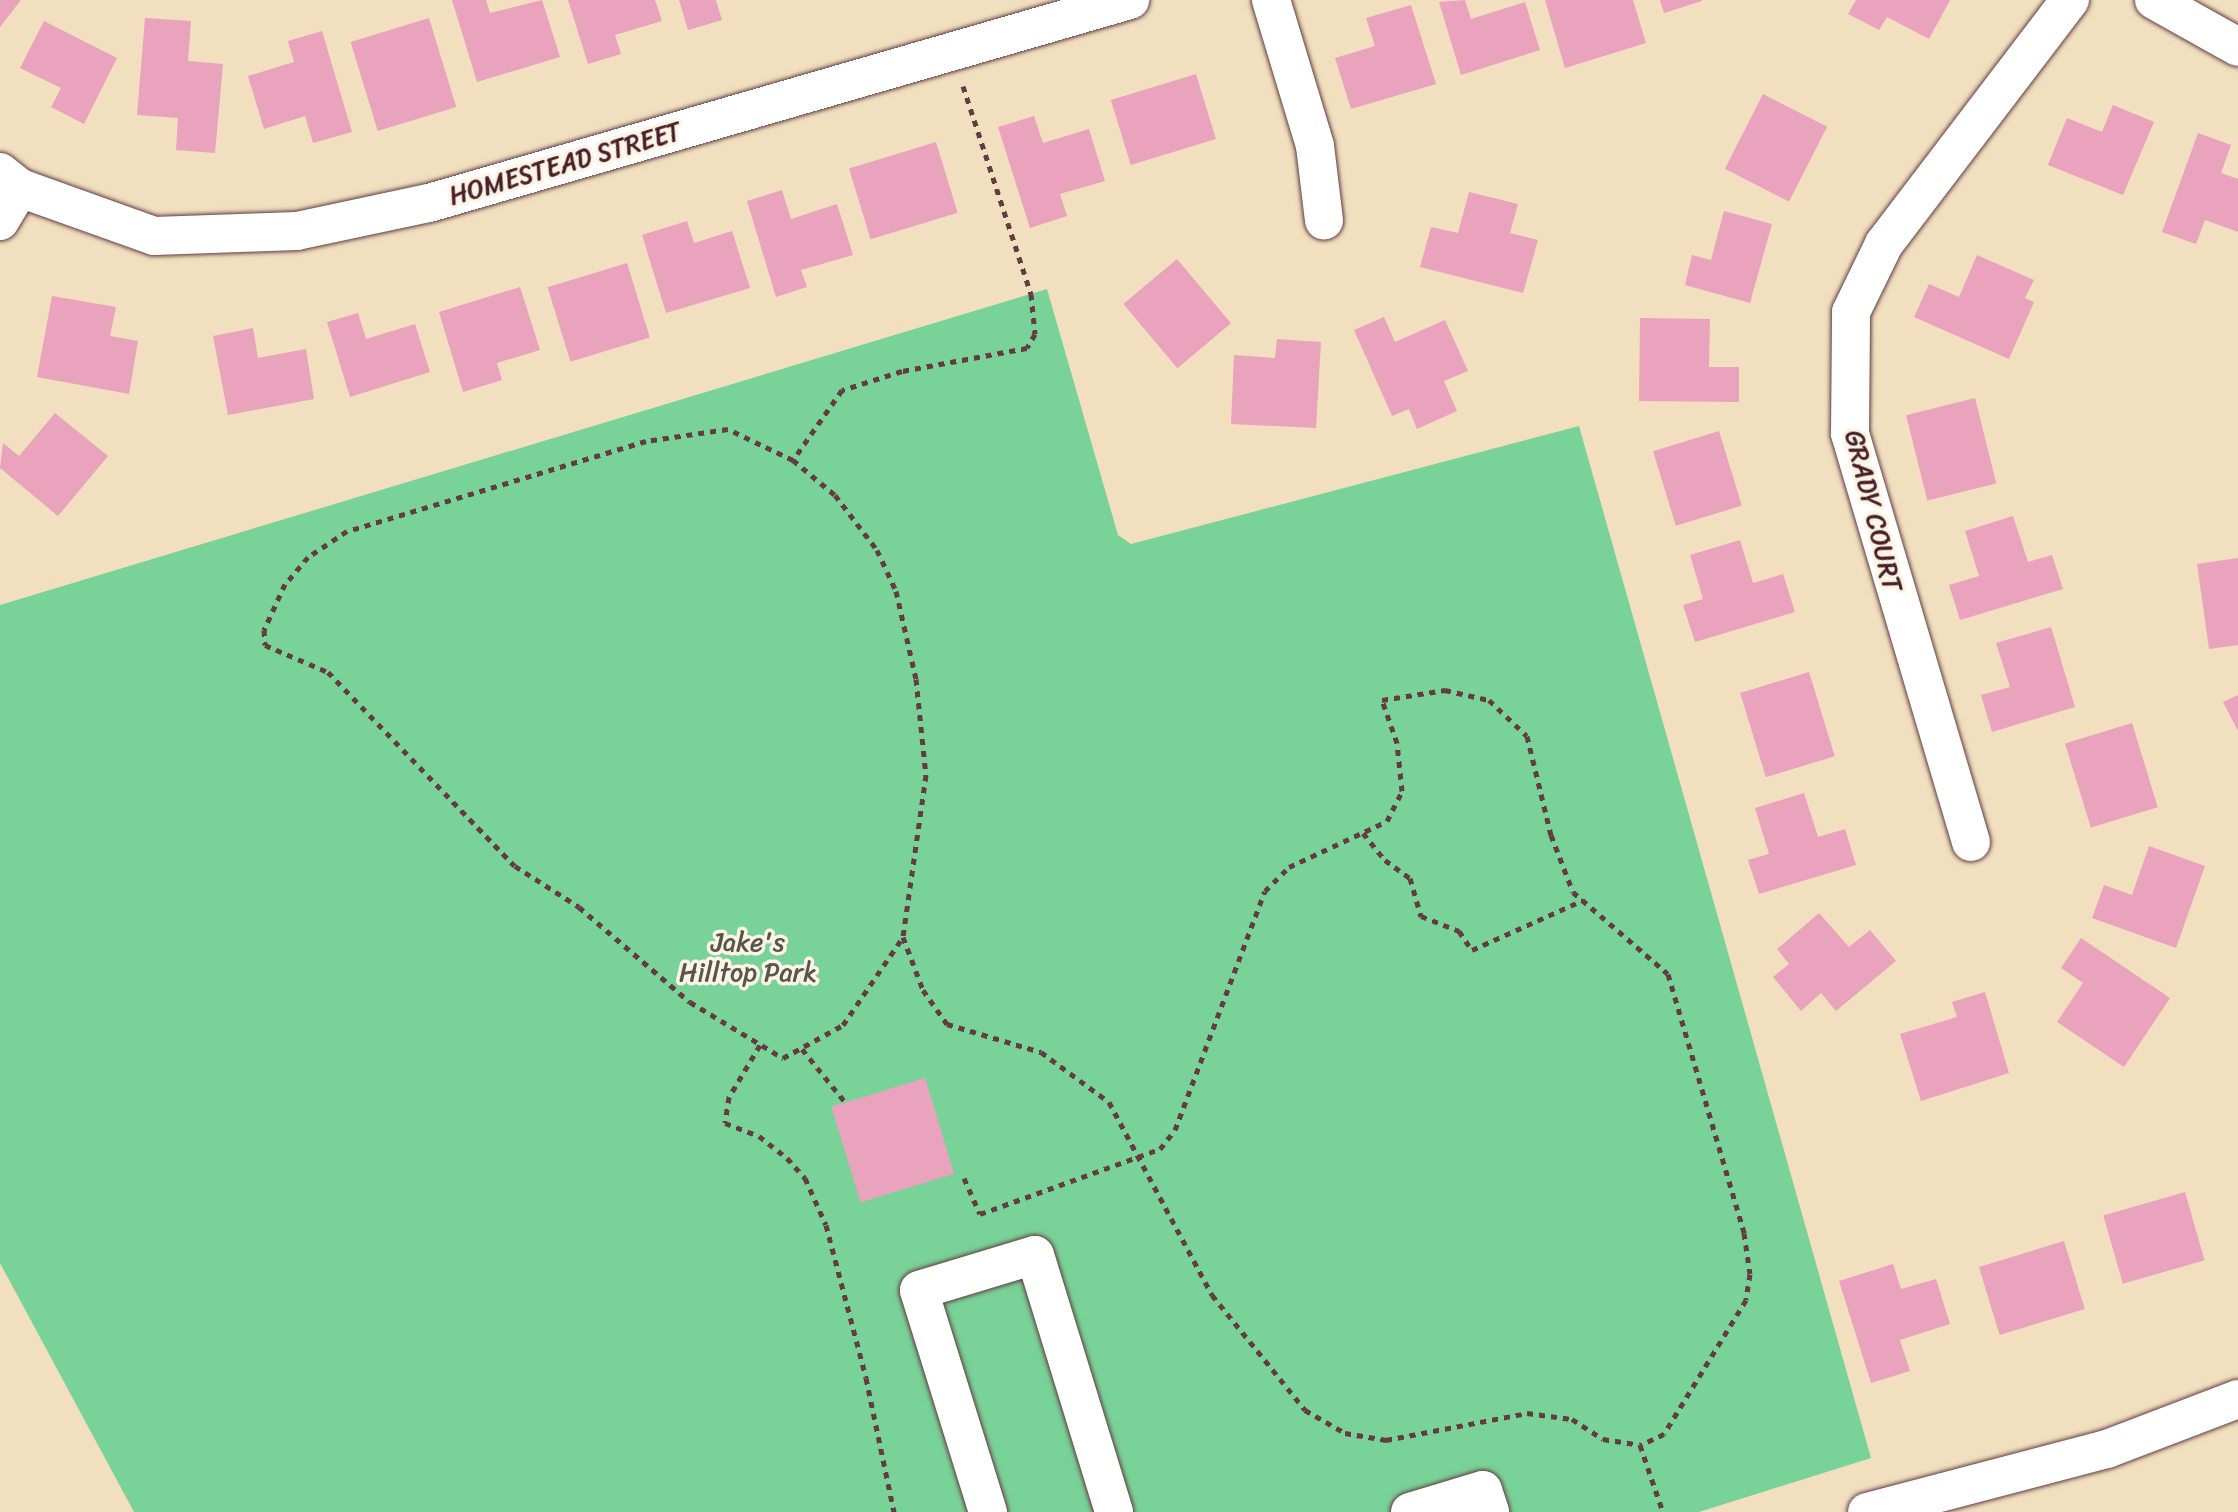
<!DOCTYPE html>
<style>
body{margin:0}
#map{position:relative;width:2238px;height:1512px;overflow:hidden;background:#f1dfbf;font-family:Sriracha,sans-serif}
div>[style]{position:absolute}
.green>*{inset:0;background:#79d298}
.building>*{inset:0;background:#e9a3bc;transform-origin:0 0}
.path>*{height:5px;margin-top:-2.5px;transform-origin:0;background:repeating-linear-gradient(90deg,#633c41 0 6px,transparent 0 12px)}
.roads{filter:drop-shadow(0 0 2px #633c41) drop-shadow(0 0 2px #633c41)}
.minor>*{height:38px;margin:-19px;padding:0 19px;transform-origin:19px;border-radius:19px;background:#fff}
span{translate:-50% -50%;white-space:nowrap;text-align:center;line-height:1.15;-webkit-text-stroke:7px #fcf5e5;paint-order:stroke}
.street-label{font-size:26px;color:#4a1f2b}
.park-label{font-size:26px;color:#58554c}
</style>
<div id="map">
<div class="green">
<div style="clip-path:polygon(1047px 289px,1118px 535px,1131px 544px,1579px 426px,1871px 1458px,1699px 1512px,134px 1512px,0 1263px,0 605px)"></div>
</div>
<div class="building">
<div style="clip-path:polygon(0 0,21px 0,0 27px)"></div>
<div style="clip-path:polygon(452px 0,486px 0,490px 13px,542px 0,560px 57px,477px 82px)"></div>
<div style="clip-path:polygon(568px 0,655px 0,662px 21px,615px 35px,621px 54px,588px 64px)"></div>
<div style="clip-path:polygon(679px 0,716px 0,722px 20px,688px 30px)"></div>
<div style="clip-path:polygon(1465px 0,1471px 19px,1525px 2px,1540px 50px,1461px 75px,1439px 2px)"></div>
<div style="clip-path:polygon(1545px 0,1633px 0,1646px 43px,1565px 68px)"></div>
<div style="clip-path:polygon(1660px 0,1702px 0,1702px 1px,1664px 13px)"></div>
<div style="clip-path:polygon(1856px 0,1950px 0,1929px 39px,1887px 17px,1879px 30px,1848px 14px)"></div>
<div style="clip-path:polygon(1411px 5px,1436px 84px,1351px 109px,1335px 58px,1375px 46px,1366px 18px)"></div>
<div style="clip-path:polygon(145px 18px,191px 21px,188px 61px,223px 64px,215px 153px,176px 150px,178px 118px,137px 115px)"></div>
<div style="left:429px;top:18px;width:93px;height:82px;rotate:73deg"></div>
<div style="clip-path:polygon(44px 21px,117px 58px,84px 124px,51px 107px,61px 88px,20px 68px)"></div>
<div style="clip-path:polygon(322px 31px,352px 132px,313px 143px,305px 116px,264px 129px,248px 76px,294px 62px,288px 41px)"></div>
<div style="left:1196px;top:74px;width:68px;height:89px;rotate:73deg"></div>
<div style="left:1763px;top:94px;width:72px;height:84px;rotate:27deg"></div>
<div style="clip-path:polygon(2113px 105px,2154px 122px,2123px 195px,2048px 165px,2067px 118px,2102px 132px)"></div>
<div style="clip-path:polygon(1034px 116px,1043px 143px,1089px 129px,1105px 181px,1060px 194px,1067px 216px,1030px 228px,998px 127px)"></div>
<div style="clip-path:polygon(2198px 133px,2231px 145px,2221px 173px,2238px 179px,2238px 232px,2205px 220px,2196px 244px,2162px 232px)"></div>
<div style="left:936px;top:142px;width:74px;height:91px;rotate:73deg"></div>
<div style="clip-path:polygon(782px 190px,791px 219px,837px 204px,853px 255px,801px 270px,807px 287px,776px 297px,747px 201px)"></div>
<div style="clip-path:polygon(1469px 192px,1518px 204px,1510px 233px,1538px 240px,1523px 293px,1420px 267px,1431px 227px,1458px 233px)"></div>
<div style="clip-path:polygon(1724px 211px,1772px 224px,1750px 303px,1685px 285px,1692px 255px,1711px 260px)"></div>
<div style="clip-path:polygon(687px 221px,694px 243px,732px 231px,750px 288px,666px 313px,642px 235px)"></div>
<div style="clip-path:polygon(1977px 255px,2034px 280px,2025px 298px,2034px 302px,2009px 359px,1914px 317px,1929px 284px,1959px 297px)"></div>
<div style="left:1177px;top:259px;width:84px;height:70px;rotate:50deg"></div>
<div style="left:627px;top:263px;width:78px;height:83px;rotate:73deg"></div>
<div style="clip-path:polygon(520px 287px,540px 350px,497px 363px,502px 380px,463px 392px,439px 312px)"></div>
<div style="clip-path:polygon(52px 296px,116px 307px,110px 336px,138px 341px,129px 394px,37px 377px)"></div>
<div style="clip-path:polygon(358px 313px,366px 339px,415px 324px,430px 372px,350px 397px,327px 322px)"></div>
<div style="clip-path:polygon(1384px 317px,1395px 342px,1445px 320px,1468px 371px,1444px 381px,1457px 411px,1417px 429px,1409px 409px,1392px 416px,1354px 330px)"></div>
<div style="clip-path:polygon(1640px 318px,1710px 319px,1709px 367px,1739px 367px,1739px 402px,1639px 401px)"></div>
<div style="clip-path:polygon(253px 328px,258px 358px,306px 349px,314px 399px,228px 415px,213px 336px)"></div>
<div style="clip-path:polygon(1277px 339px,1321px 342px,1316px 428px,1231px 424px,1234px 355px,1275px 358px)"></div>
<div style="left:1975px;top:398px;width:88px;height:71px;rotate:76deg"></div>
<div style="clip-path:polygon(55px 413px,108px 456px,58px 516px,0 468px,3px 443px,19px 456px)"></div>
<div style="left:1719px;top:431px;width:78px;height:69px;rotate:73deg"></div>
<div style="clip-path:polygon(2013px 516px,2028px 562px,2052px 555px,2063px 589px,1960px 620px,1949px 585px,1979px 576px,1965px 531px)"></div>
<div style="clip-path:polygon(1740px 540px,1753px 583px,1783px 574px,1795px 612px,1695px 642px,1683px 605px,1703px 599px,1690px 555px)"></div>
<div style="clip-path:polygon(2238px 558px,2238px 645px,2209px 649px,2197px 564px)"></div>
<div style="clip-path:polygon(2051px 627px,2075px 707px,1992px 732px,1981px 695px,2010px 687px,1996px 643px)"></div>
<div style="left:1809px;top:672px;width:88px;height:72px;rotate:73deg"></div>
<div style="clip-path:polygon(2238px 695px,2238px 731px,2223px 702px)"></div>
<div style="left:2132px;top:723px;width:88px;height:70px;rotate:73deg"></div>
<div style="clip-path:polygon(1804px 793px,1818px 837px,1845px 829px,1856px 865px,1759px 894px,1748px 860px,1769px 854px,1755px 808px)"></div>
<div style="clip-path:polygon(2149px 846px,2205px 866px,2176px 948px,2092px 918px,2104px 885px,2132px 895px)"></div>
<div style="clip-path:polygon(1819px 913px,1849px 947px,1870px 930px,1896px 961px,1836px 1011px,1821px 993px,1801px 1011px,1773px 977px,1789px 964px,1777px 949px)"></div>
<div style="clip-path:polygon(2081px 938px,2170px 998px,2124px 1067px,2057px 1022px,2083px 983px,2061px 968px)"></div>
<div style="clip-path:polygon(1985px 992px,2009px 1073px,1921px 1101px,1900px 1034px,1957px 1017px,1952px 1002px)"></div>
<div style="left:925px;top:1078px;width:100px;height:98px;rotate:73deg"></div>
<div style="left:2185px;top:1192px;width:71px;height:85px;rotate:74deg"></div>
<div style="left:2064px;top:1241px;width:71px;height:89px;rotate:73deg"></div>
<div style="clip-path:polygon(1893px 1264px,1901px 1289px,1936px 1279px,1950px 1324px,1900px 1340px,1910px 1371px,1871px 1383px,1839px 1281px)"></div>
</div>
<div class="path">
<div style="left:963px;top:86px;width:219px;rotate:71.9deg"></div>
<div style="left:1031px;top:294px;width:40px;rotate:84.3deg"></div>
<div style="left:1035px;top:334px;width:16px;rotate:120deg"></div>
<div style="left:1027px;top:348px;width:127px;rotate:169.6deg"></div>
<div style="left:902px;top:371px;width:63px;rotate:162.4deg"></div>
<div style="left:842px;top:390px;width:85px;rotate:125deg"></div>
<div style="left:793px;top:460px;width:55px;rotate:39.8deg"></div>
<div style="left:835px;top:495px;width:69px;rotate:52.6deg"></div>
<div style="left:877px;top:550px;width:45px;rotate:65.1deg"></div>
<div style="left:896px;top:591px;width:90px;rotate:77.2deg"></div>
<div style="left:916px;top:679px;width:97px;rotate:84.1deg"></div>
<div style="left:926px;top:775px;width:164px;rotate:98.1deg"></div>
<div style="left:903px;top:937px;width:57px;rotate:69.3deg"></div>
<div style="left:923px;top:990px;width:42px;rotate:54.8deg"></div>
<div style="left:947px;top:1024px;width:98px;rotate:16.6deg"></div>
<div style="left:1041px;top:1052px;width:84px;rotate:36.3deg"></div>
<div style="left:1109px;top:1102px;width:219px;rotate:61.9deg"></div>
<div style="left:1212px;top:1295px;width:148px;rotate:51deg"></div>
<div style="left:1305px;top:1410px;width:46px;rotate:29.9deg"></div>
<div style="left:1345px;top:1433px;width:42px;rotate:9.7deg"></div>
<div style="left:1386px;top:1440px;width:144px;rotate:-10.8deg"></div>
<div style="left:1527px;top:1413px;width:45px;rotate:7.6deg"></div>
<div style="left:1572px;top:1419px;width:37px;rotate:33deg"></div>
<div style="left:1603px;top:1439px;width:37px;rotate:9deg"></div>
<div style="left:1640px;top:1445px;width:71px;rotate:71.1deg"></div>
<div style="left:793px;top:460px;width:72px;rotate:-154.5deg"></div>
<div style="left:728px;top:429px;width:83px;rotate:171.7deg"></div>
<div style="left:646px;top:441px;width:312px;rotate:163.2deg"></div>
<div style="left:347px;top:531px;width:47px;rotate:146.3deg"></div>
<div style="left:308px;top:557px;width:35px;rotate:130deg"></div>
<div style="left:285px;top:584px;width:51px;rotate:114.5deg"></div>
<div style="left:264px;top:630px;width:15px;rotate:86deg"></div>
<div style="left:265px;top:645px;width:69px;rotate:23.2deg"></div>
<div style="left:328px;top:672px;width:269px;rotate:46.1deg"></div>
<div style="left:515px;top:866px;width:76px;rotate:32.6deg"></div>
<div style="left:579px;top:907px;width:146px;rotate:40.6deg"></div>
<div style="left:690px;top:1002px;width:109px;rotate:31.1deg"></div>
<div style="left:783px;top:1058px;width:68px;rotate:-28.8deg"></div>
<div style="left:843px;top:1025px;width:107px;rotate:-55.7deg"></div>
<div style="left:1363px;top:833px;width:35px;rotate:51deg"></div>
<div style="left:1385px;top:860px;width:31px;rotate:36deg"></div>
<div style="left:1410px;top:878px;width:40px;rotate:74deg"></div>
<div style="left:1421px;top:916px;width:41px;rotate:21.5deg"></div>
<div style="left:1459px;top:931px;width:23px;rotate:56deg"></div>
<div style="left:1472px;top:950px;width:122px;rotate:-24.2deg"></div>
<div style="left:760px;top:1045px;width:61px;rotate:120.8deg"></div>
<div style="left:729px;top:1097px;width:26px;rotate:99deg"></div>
<div style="left:725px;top:1123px;width:36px;rotate:21deg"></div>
<div style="left:759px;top:1136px;width:36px;rotate:38deg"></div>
<div style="left:787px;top:1158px;width:27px;rotate:48deg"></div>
<div style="left:805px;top:1178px;width:51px;rotate:65.9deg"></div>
<div style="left:826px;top:1225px;width:158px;rotate:75.3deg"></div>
<div style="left:866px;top:1378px;width:137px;rotate:78.2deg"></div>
<div style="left:802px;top:1049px;width:68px;rotate:50.9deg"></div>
<div style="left:964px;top:1178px;width:39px;rotate:66deg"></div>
<div style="left:980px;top:1214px;width:191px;rotate:-19.9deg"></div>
<div style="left:1160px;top:1149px;width:24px;rotate:-52deg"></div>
<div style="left:1175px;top:1130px;width:255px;rotate:-69.4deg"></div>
<div style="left:1265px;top:891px;width:34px;rotate:-45deg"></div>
<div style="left:1289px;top:867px;width:108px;rotate:-25.1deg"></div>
<div style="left:1387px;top:821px;width:34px;rotate:-63deg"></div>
<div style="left:1402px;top:791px;width:48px;rotate:-95.9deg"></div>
<div style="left:1397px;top:743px;width:46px;rotate:-109.2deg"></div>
<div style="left:1382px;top:700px;width:64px;rotate:-9deg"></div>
<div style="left:1445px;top:690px;width:45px;rotate:12.8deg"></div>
<div style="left:1489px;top:700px;width:52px;rotate:43.5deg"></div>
<div style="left:1527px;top:736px;width:102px;rotate:76.4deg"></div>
<div style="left:1551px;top:835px;width:61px;rotate:68.9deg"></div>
<div style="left:1573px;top:892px;width:125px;rotate:40.8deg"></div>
<div style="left:1668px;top:974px;width:270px;rotate:73.6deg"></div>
<div style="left:1744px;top:1233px;width:41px;rotate:81.7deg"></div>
<div style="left:1750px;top:1274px;width:26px;rotate:99deg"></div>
<div style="left:1746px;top:1300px;width:157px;rotate:121.5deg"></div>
<div style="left:1664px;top:1434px;width:26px;rotate:155deg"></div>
</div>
<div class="roads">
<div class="minor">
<div style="left:1271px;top:0;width:152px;rotate:73.2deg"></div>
<div style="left:1315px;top:146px;width:75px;rotate:83.1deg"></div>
<div style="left:2154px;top:0;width:96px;rotate:29.2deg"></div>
<div style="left:0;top:172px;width:26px;rotate:39deg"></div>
<div style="left:20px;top:188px;width:142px;rotate:19.7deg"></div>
<div style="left:154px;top:236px;width:143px;rotate:-2deg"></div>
<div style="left:297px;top:231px;width:135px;rotate:-12deg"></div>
<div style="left:429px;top:203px;width:730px;rotate:-16.15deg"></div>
<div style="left:0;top:221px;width:39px;rotate:-59deg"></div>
<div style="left:1971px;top:842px;width:426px;rotate:-106.5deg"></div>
<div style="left:1850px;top:434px;width:122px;rotate:-89.5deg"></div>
<div style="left:1851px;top:312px;width:76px;rotate:-64.1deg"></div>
<div style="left:1884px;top:244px;width:307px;rotate:-52.7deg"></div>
<div style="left:988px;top:1512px;width:232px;rotate:-107.3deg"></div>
<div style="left:919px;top:1290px;width:121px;rotate:-16.8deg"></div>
<div style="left:1035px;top:1255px;width:269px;rotate:72.9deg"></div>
<div style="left:1410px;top:1512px;width:76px;rotate:-16.8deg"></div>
<div style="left:1483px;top:1490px;width:23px;rotate:72deg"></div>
<div style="left:1867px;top:1512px;width:248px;rotate:-14.7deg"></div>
<div style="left:2107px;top:1449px;width:140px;rotate:-20.9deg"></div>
</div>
</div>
<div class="street-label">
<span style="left:565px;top:164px;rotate:-16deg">HOMESTEAD STREET</span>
<span style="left:1873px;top:511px;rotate:76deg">GRADY COURT</span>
</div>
<div class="park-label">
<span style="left:748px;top:958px">Jake's<br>Hilltop Park</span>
</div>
</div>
